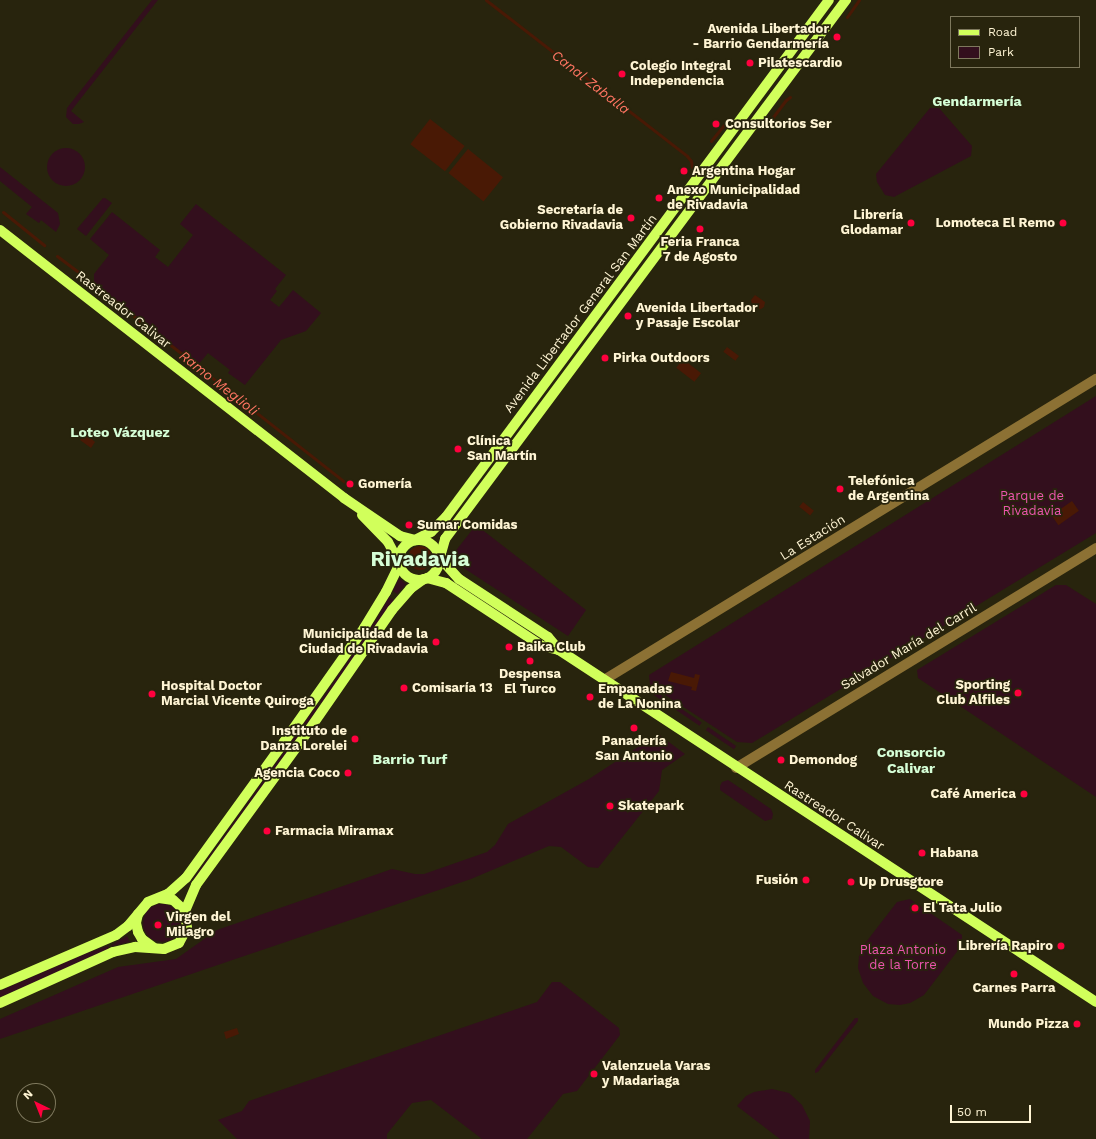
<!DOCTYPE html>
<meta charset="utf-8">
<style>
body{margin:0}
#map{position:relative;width:1096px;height:1139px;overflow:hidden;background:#28240d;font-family:"Work Sans",sans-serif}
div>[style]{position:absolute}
.green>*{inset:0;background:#330f1d;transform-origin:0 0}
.round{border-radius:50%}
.water>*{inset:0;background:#491905;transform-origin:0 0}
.stream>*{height:3px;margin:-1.5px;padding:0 1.5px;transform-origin:1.5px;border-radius:1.5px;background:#491905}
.minor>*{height:10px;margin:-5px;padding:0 5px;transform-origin:5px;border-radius:5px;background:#8c7134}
.major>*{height:10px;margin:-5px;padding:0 5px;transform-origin:5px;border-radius:5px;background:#d1ff5b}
.major>.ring{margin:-5px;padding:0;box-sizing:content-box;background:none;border:10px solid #d1ff5b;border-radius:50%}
.dots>*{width:11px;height:11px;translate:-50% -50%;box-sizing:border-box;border:2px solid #28240d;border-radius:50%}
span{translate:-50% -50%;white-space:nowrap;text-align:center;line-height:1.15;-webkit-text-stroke:3.5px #28240d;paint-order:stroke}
.poi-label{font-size:13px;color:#fff5d4;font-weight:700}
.right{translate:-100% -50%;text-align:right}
.left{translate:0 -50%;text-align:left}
.street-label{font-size:13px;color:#fff5d4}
.park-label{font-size:13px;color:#eb54ae}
.water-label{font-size:14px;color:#ff7562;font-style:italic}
.neighbourhood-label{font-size:14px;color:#d6ffd7;font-weight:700}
.town-label{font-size:21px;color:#d6ffd7;font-weight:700}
.legend{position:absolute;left:950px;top:16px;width:130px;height:52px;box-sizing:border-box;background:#28240d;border:1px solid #7e785d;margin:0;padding:5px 7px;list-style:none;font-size:12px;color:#fff5d4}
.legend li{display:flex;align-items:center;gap:8px;height:20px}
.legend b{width:20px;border:1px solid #7e785d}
.north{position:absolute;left:16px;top:1083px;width:40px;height:40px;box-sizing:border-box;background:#28240d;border:1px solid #7e785d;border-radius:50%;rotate:317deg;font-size:11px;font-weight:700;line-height:16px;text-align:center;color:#fff5d4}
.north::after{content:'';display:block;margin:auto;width:14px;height:18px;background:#ff003e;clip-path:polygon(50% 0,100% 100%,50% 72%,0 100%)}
.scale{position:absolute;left:950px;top:1105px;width:81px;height:18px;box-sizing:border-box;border:2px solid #fff5d4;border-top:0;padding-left:5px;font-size:12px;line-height:14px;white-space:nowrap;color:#fff5d4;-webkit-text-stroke:3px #28240d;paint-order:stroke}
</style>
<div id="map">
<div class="green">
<div style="clip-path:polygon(152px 0,158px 0,71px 111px,84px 122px,79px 124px,73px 124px,66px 117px,67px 108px)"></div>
<div style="clip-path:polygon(930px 108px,939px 108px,972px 146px,971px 156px,894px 197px,885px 195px,877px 182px,876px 174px)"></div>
<div class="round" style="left:47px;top:148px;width:38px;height:38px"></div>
<div style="clip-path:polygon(0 167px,58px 213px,60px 224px,56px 232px,41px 220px,39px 223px,26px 214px,32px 207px,0 181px)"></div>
<div style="clip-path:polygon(103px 198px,105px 198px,112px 203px,86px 236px,77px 229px)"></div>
<div style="clip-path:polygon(196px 204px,286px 275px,275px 289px,277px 291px,270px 300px,279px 307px,293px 290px,321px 313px,306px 331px,281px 340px,245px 385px,228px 373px,230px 370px,208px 353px,198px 365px,94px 283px,94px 274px,109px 255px,90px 239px,112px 212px,160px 250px,155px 257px,168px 267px,193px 235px,180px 224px)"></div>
<div style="clip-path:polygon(1096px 396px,1096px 533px,752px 743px,737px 742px,650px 685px,649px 675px)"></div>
<div style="clip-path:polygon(476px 525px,586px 610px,568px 636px,456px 563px,454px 553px)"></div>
<div style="clip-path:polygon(399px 578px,406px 584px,397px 594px,393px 591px)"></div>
<div style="clip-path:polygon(1056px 585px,1066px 585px,1096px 604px,1096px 797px,918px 678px,917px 670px)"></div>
<div style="clip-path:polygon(389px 597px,394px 600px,322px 703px,320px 702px,376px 620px)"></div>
<div style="left:652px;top:689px;width:60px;height:4px;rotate:34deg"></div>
<div style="clip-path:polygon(317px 705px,319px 706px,292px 745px,290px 743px)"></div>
<div style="left:708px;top:727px;width:34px;height:4px;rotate:34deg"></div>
<div style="clip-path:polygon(658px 734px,685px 754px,662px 770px,659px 791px,598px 868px,588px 867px,561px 847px,549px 846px,471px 879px,0 1039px,0 1019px,118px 967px,176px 959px,217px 930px,392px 869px,415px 874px,424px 874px,487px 852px,495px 845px,508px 824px,589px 779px)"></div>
<div style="clip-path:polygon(287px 748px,289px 749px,194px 880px,193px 879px)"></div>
<div style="clip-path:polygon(728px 780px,771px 809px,773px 814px,772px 819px,765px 821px,720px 790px,720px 786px,722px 782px)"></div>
<div style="clip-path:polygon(910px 899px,962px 935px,962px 945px,924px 995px,910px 1003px,900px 1005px,888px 1004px,873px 996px,863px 983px,858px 968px,859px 956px,863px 946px,897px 902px)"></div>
<div class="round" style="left:143px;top:904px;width:38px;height:38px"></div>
<div style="clip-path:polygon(127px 936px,130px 942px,112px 946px,111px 945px)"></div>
<div style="clip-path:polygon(108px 946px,109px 948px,90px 958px,0 997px,0 991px,87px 953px)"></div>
<div style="clip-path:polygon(552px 982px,560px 982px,619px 1028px,620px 1035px,577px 1091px,563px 1094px,527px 1139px,482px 1139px,431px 1100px,412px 1103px,387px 1134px,387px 1139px,237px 1139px,218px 1120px,242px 1111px,249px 1101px,537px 1002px)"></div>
<div style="clip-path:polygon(855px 1018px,858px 1018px,858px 1021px,818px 1072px,815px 1073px,815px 1070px)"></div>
<div style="clip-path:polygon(772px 1089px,789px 1093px,802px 1105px,810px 1121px,809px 1139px,780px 1139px,737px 1106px,746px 1096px,754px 1092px)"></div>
</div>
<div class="water">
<div style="left:430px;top:119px;width:44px;height:32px;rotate:38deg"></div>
<div style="left:468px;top:149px;width:45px;height:31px;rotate:39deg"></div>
<div style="clip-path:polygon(755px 295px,765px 302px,764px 307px,761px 309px,755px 308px,752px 304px,751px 300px)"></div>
<div style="left:727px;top:347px;width:15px;height:6px;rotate:37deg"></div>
<div style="left:683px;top:359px;width:23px;height:11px;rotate:38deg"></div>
<div style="clip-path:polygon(85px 433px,95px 442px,91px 448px,80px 440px)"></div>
<div style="left:1072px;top:501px;width:12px;height:25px;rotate:55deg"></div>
<div style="left:803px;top:502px;width:14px;height:6px;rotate:39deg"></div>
<div class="round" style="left:408px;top:546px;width:24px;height:24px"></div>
<div style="clip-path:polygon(671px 672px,694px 678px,695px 674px,700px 675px,696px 691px,691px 690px,692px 687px,668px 681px)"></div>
<div style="clip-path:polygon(237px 1028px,239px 1034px,226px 1039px,224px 1032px)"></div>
</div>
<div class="stream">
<div style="left:486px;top:0;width:254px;rotate:37.8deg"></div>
<div style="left:687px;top:156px;width:6px;rotate:51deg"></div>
<div style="left:691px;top:161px;width:6px;rotate:81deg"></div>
<div style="left:847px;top:17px;width:21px;rotate:-55deg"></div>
<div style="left:773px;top:117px;width:21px;rotate:-53deg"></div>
<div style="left:786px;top:100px;width:5px;rotate:-37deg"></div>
<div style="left:711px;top:141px;width:26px;rotate:-51deg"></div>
<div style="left:3px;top:212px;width:53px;rotate:38.8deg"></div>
<div style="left:57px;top:256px;width:35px;rotate:37deg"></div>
<div style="left:93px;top:284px;width:320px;rotate:38.2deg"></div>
</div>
<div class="minor">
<div style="left:604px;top:680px;width:577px;rotate:-31.46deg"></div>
<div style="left:736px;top:768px;width:422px;rotate:-31.4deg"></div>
</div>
<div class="major">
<div style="left:0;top:230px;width:436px;rotate:37.9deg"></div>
<div style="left:344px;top:498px;width:68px;rotate:34.2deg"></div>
<div style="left:400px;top:536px;width:16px;rotate:15deg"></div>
<div style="left:362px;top:515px;width:37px;rotate:46deg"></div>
<div style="left:388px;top:542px;width:24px;rotate:62deg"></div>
<div style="left:417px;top:539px;width:16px;rotate:-27deg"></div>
<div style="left:431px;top:532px;width:21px;rotate:-45deg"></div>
<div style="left:446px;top:517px;width:643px;rotate:-53.47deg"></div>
<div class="ring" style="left:399px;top:540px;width:30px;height:30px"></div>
<div style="left:440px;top:557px;width:19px;rotate:-74deg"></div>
<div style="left:445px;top:539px;width:672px;rotate:-53.35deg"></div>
<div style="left:440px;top:558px;width:28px;rotate:48deg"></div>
<div style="left:459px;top:579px;width:106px;rotate:33.1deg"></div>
<div style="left:548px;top:637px;width:17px;rotate:50deg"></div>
<div style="left:559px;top:650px;width:642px;rotate:33.24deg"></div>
<div style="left:427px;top:578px;width:20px;rotate:15deg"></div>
<div style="left:446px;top:583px;width:115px;rotate:33.3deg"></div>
<div style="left:542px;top:646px;width:17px;rotate:13deg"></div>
<div style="left:185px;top:911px;width:28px;rotate:-67deg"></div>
<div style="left:196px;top:885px;width:192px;rotate:-53.9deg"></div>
<div style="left:309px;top:730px;width:146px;rotate:-55.3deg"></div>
<div style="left:392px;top:610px;width:28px;rotate:-49deg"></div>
<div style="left:410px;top:589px;width:17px;rotate:-36deg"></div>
<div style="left:138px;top:914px;width:9px;rotate:103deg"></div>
<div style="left:136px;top:923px;width:9px;rotate:77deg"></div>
<div style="left:138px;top:932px;width:8px;rotate:60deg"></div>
<div style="left:142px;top:939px;width:14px;rotate:36deg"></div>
<div style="left:0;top:985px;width:126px;rotate:-23.3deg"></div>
<div style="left:116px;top:935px;width:15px;rotate:-37deg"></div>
<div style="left:128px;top:926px;width:31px;rotate:-50deg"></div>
<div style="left:148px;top:902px;width:22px;rotate:-22deg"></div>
<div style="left:168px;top:894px;width:24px;rotate:-42deg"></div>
<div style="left:186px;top:878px;width:168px;rotate:-54.2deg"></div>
<div style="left:284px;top:742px;width:139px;rotate:-54.9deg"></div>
<div style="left:364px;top:628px;width:42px;rotate:-58.6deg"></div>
<div style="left:386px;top:592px;width:30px;rotate:-64deg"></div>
<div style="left:0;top:1003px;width:124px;rotate:-24.3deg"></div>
<div style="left:113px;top:952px;width:23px;rotate:-13deg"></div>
<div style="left:135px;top:947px;width:29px;rotate:4deg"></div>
<div style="left:164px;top:949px;width:16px;rotate:-22deg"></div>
<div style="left:179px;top:943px;width:17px;rotate:-62deg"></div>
<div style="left:187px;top:928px;width:17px;rotate:-97deg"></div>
<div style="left:185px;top:911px;width:16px;rotate:-137deg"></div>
<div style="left:173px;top:900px;width:14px;rotate:-172deg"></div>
</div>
<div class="dots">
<div style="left:837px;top:37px;background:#ff003e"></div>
<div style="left:750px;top:63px;background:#ff003e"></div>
<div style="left:622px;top:74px;background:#ff003e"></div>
<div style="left:716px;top:124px;background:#ff003e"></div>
<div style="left:684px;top:171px;background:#ff003e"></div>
<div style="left:659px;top:198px;background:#ff003e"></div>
<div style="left:631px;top:218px;background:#ff003e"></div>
<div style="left:911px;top:223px;background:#ff003e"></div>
<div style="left:1063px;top:223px;background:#ff003e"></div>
<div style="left:700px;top:229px;background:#ff003e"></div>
<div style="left:628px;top:316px;background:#ff003e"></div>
<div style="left:605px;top:358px;background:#ff003e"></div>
<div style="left:458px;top:449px;background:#ff003e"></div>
<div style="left:350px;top:484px;background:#ff003e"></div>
<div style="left:840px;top:489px;background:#ff003e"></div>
<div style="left:409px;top:525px;background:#ff003e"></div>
<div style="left:436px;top:642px;background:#ff003e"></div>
<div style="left:509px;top:647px;background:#ff003e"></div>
<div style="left:530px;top:661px;background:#ff003e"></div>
<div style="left:404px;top:688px;background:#ff003e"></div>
<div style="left:1018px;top:693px;background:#ff003e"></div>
<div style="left:152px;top:694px;background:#ff003e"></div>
<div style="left:590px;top:697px;background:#ff003e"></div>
<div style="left:634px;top:728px;background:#ff003e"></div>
<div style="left:355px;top:739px;background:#ff003e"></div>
<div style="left:781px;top:760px;background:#ff003e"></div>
<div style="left:348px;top:773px;background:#ff003e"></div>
<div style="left:1024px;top:794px;background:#ff003e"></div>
<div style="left:610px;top:806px;background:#ff003e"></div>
<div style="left:267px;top:831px;background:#ff003e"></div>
<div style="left:922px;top:853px;background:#ff003e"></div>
<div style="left:806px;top:880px;background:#ff003e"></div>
<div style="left:851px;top:882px;background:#ff003e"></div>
<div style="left:915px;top:908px;background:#ff003e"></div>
<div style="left:158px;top:925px;background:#ff003e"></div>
<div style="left:1061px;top:946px;background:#ff003e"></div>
<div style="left:1014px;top:974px;background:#ff003e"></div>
<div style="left:1077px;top:1024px;background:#ff003e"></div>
<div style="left:594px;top:1074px;background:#ff003e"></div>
</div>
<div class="poi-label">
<span class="right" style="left:829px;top:37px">Avenida Libertador<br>- Barrio Gendarmería</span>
<span class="left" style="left:758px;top:63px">Pilatescardio</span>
<span class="left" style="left:630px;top:74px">Colegio Integral<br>Independencia</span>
<span class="left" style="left:725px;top:124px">Consultorios Ser</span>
<span class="left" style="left:692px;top:171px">Argentina Hogar</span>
<span class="left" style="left:667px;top:198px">Anexo Municipalidad<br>de Rivadavia</span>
<span class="right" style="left:623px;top:218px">Secretaría de<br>Gobierno Rivadavia</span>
<span class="right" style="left:903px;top:223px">Librería<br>Glodamar</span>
<span class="right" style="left:1055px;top:223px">Lomoteca El Remo</span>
<span style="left:700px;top:250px">Feria Franca<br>7 de Agosto</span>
<span class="left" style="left:636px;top:316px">Avenida Libertador<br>y Pasaje Escolar</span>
<span class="left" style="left:613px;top:358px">Pirka Outdoors</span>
<span class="left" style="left:467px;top:449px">Clínica<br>San Martín</span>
<span class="left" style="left:848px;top:489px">Telefónica<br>de Argentina</span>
<span class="left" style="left:358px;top:484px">Gomería</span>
<span class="left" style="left:417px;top:525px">Sumar Comidas</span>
<span class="right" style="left:428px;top:642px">Municipalidad de la<br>Ciudad de Rivadavia</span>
<span class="left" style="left:517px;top:647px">Baika Club</span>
<span style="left:530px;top:682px">Despensa<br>El Turco</span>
<span class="right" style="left:1010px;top:693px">Sporting<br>Club Alfiles</span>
<span class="left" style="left:161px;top:694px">Hospital Doctor<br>Marcial Vicente Quiroga</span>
<span class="left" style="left:412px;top:688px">Comisaría 13</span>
<span class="left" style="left:598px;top:697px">Empanadas<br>de La Nonina</span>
<span class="right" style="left:347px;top:739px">Instituto de<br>Danza Lorelei</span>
<span style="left:634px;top:749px">Panadería<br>San Antonio</span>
<span class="left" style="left:789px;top:760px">Demondog</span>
<span class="right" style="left:340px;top:773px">Agencia Coco</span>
<span class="right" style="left:1016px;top:794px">Café America</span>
<span class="left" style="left:618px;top:806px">Skatepark</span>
<span class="left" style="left:275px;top:831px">Farmacia Miramax</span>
<span class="left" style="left:930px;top:853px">Habana</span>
<span class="right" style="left:798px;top:880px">Fusión</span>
<span class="left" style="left:859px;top:882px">Up Drusgtore</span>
<span class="left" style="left:923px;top:908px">El Tata Julio</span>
<span class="left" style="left:166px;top:925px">Virgen del<br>Milagro</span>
<span class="right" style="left:1053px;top:946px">Librería Rapiro</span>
<span style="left:1014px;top:988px">Carnes Parra</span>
<span class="right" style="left:1069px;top:1024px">Mundo Pizza</span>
<span class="left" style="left:602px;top:1074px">Valenzuela Varas<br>y Madariaga</span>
</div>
<div class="street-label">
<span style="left:123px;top:310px;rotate:38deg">Rastreador Calivar</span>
<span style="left:581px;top:314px;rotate:-53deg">Avenida Libertador General San Martín</span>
<span style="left:813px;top:538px;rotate:-32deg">La Estación</span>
<span style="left:909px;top:647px;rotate:-31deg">Salvador María del Carril</span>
<span style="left:834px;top:816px;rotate:33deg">Rastreador Calivar</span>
</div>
<div class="park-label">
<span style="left:1032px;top:504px">Parque de<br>Rivadavia</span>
<span style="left:903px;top:958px">Plaza Antonio<br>de la Torre</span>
</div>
<div class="water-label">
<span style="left:591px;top:82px;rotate:38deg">Canal Zaballa</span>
<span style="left:219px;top:383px;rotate:38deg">Ramo Meglioli</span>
</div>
<div class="neighbourhood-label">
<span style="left:977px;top:101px">Gendarmería</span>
<span style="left:120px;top:432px">Loteo Vázquez</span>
<span style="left:911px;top:760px">Consorcio<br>Calivar</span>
<span style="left:410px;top:759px">Barrio Turf</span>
</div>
<div class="town-label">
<span style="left:420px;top:559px">Rivadavia</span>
</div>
<ul class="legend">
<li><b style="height:5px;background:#d1ff5b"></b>Road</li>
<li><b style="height:11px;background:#330f1d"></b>Park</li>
</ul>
<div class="north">N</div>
<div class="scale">50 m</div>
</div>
